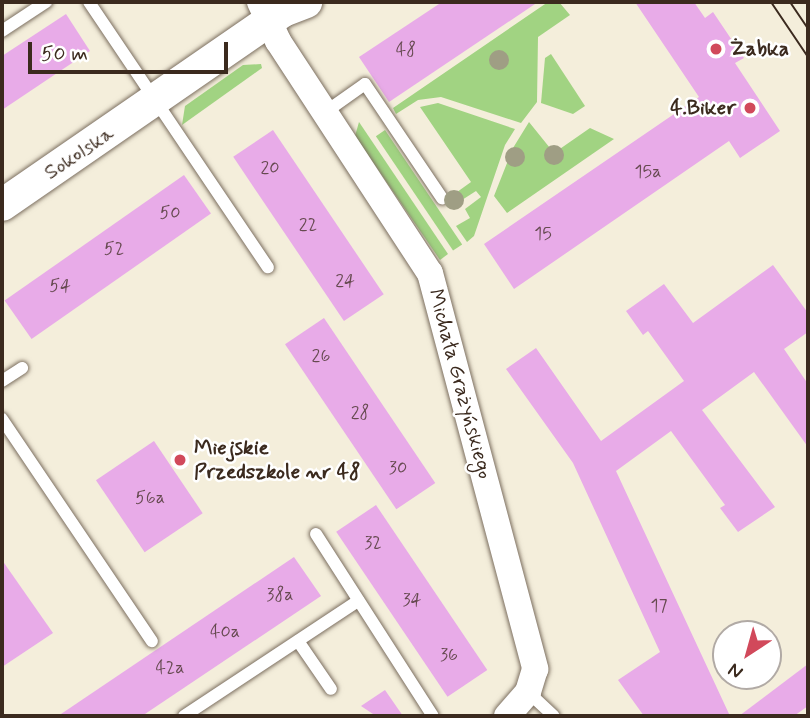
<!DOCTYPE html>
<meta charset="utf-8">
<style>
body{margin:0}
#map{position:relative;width:810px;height:718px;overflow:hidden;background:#f4eedb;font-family:Mynerve,sans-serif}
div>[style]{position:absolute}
.green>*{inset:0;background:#a1d382;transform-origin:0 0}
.building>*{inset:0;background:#e8abe8;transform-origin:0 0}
.roads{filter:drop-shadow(0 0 2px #7c6f60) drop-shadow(0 0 2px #7c6f60)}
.service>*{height:12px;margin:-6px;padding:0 6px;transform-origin:6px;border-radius:6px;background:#fff}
.minor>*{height:26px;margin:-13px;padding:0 13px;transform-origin:13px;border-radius:13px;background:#fff}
.tertiary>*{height:32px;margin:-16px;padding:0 16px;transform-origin:16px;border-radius:16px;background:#fff}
.tram>*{height:2px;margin:-1px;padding:0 1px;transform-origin:1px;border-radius:1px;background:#3b2a1e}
.trees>*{width:20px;height:20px;margin:-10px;border-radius:50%;background:#9f9e84}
.dots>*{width:19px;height:19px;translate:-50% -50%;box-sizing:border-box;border:4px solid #fff;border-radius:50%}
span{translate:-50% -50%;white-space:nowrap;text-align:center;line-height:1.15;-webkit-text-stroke:5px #fff;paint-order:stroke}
.number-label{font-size:18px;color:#664a50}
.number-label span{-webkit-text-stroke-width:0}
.poi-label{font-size:21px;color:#3b2a1e;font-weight:700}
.left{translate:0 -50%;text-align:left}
.right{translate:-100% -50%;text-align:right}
.street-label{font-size:21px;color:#3b2a1e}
.frame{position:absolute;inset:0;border:4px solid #3b2a1e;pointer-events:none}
.north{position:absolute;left:712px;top:620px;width:70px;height:70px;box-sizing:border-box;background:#fff;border:2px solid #b1aaa5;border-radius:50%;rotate:216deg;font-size:19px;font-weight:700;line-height:28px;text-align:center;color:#3b2a1e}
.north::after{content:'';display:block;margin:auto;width:24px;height:32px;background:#d1495b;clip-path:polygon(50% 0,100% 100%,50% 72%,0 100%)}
.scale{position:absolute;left:28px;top:42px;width:200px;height:32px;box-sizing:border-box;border:4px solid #3b2a1e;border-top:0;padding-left:9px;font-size:21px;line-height:24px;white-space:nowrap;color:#3b2a1e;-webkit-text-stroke:5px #fff;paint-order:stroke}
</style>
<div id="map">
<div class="green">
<div style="clip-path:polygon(548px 2px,559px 2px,570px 15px,538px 37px,537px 102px,521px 123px,441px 97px,418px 100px,396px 114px,393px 108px)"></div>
<div style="clip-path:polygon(551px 54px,585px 106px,573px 114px,541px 103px,545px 58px)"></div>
<div style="clip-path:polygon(261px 64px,262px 68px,182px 125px,185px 106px,243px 65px)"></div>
<div style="clip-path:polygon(438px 103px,515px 129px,505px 145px,474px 236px,467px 242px,456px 226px,470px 218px,465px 209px,481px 197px,476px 191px,451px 207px,446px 200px,471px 182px,420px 107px)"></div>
<div style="clip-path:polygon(359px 122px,448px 254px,440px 260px,355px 136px)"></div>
<div style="clip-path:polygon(529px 122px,554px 153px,590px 128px,614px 139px,507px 213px,494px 196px,513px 148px)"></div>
<div style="left:385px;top:130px;width:138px;height:11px;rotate:56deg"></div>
</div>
<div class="building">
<div style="clip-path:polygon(442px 2px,538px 2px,389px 102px,359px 57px)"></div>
<div style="clip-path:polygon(635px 2px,694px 2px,705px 18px,713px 12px,744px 58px,735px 63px,780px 131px,740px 158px,729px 141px,514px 289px,484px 244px,699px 97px)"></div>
<div style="clip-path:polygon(66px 14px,90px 51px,2px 110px,2px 56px)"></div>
<div style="left:273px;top:130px;width:198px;height:48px;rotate:56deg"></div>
<div style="left:184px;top:175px;width:47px;height:219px;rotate:55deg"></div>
<div style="clip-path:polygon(773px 265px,808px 313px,808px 332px,784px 349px,808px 384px,808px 447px,754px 372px,702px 410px,775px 507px,738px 532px,720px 508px,725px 505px,671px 431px,616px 471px,730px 716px,644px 716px,618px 680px,660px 652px,573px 463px,506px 369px,536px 348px,601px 441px,684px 381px,648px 331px,643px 335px,626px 311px,664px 284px,693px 323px)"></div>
<div style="left:324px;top:318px;width:199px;height:47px;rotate:56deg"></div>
<div style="left:154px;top:441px;width:87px;height:70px;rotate:56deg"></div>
<div style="left:376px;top:505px;width:199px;height:48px;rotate:56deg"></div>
<div style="clip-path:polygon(294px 557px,321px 596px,142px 716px,58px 716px)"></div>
<div style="clip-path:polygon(2px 560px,53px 633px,2px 667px)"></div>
<div style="clip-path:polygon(808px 664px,808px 706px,794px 716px,739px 716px)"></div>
<div style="clip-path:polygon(385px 690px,403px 716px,376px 716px,361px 706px)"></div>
</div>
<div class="roads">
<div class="service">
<div style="left:89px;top:2px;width:320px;rotate:56deg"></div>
<div style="left:2px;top:31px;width:53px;rotate:-33.4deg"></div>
<div style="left:324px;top:113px;width:50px;rotate:-35.3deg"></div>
<div style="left:365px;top:84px;width:138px;rotate:56deg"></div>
<div style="left:2px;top:381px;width:24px;rotate:-33deg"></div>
<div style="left:2px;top:419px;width:268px;rotate:56deg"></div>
<div style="left:316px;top:534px;width:216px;rotate:57.3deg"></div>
<div style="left:298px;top:641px;width:58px;rotate:55.5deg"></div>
<div style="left:528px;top:692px;width:35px;rotate:43deg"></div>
<div style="left:184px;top:716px;width:209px;rotate:-33.5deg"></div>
</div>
<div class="minor">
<div style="left:260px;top:2px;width:43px;rotate:65.2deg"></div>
<div style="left:278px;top:41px;width:277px;rotate:56.8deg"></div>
<div style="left:430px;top:273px;width:410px;rotate:75.1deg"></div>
<div style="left:535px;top:669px;width:24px;rotate:107deg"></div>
<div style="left:528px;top:692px;width:32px;rotate:131deg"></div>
</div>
<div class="tertiary">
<div style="left:2px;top:205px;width:341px;rotate:-34.6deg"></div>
<div style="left:283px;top:11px;width:25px;rotate:-21deg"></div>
</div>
</div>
<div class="tram">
<div style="left:771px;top:2px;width:66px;rotate:56.1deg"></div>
<div style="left:790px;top:2px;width:32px;rotate:56deg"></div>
</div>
<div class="trees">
<div style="left:499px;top:60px"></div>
<div style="left:554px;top:155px"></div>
<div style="left:515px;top:157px"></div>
<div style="left:454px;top:200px"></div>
</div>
<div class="dots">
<div style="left:716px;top:49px;background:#d1495b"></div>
<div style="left:750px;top:108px;background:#d1495b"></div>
<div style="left:180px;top:460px;background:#d1495b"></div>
</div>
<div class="number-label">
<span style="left:406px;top:50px">48</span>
<span style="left:270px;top:168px">20</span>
<span style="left:648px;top:172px">15a</span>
<span style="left:170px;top:213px">50</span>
<span style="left:308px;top:225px">22</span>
<span style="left:543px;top:234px">15</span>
<span style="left:114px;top:249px">52</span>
<span style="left:345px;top:281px">24</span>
<span style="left:60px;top:286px">54</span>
<span style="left:321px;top:356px">26</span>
<span style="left:360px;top:413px">28</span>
<span style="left:398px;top:468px">30</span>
<span style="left:150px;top:498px">56a</span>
<span style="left:373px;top:543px">32</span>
<span style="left:280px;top:595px">38a</span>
<span style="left:412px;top:600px">34</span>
<span style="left:659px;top:606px">17</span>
<span style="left:225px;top:632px">40a</span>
<span style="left:449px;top:655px">36</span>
<span style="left:170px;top:668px">42a</span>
</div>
<div class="poi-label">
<span class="left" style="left:730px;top:49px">Żabka</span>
<span class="right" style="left:736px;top:108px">4.Biker</span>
<span class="left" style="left:194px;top:460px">Miejskie<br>Przedszkole nr 48</span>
</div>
<div class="street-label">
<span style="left:79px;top:153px;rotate:-34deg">Sokolska</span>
<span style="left:460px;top:384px;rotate:75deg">Michała Grażyńskiego</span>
</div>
<div class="frame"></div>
<div class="north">N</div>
<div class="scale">50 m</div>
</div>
